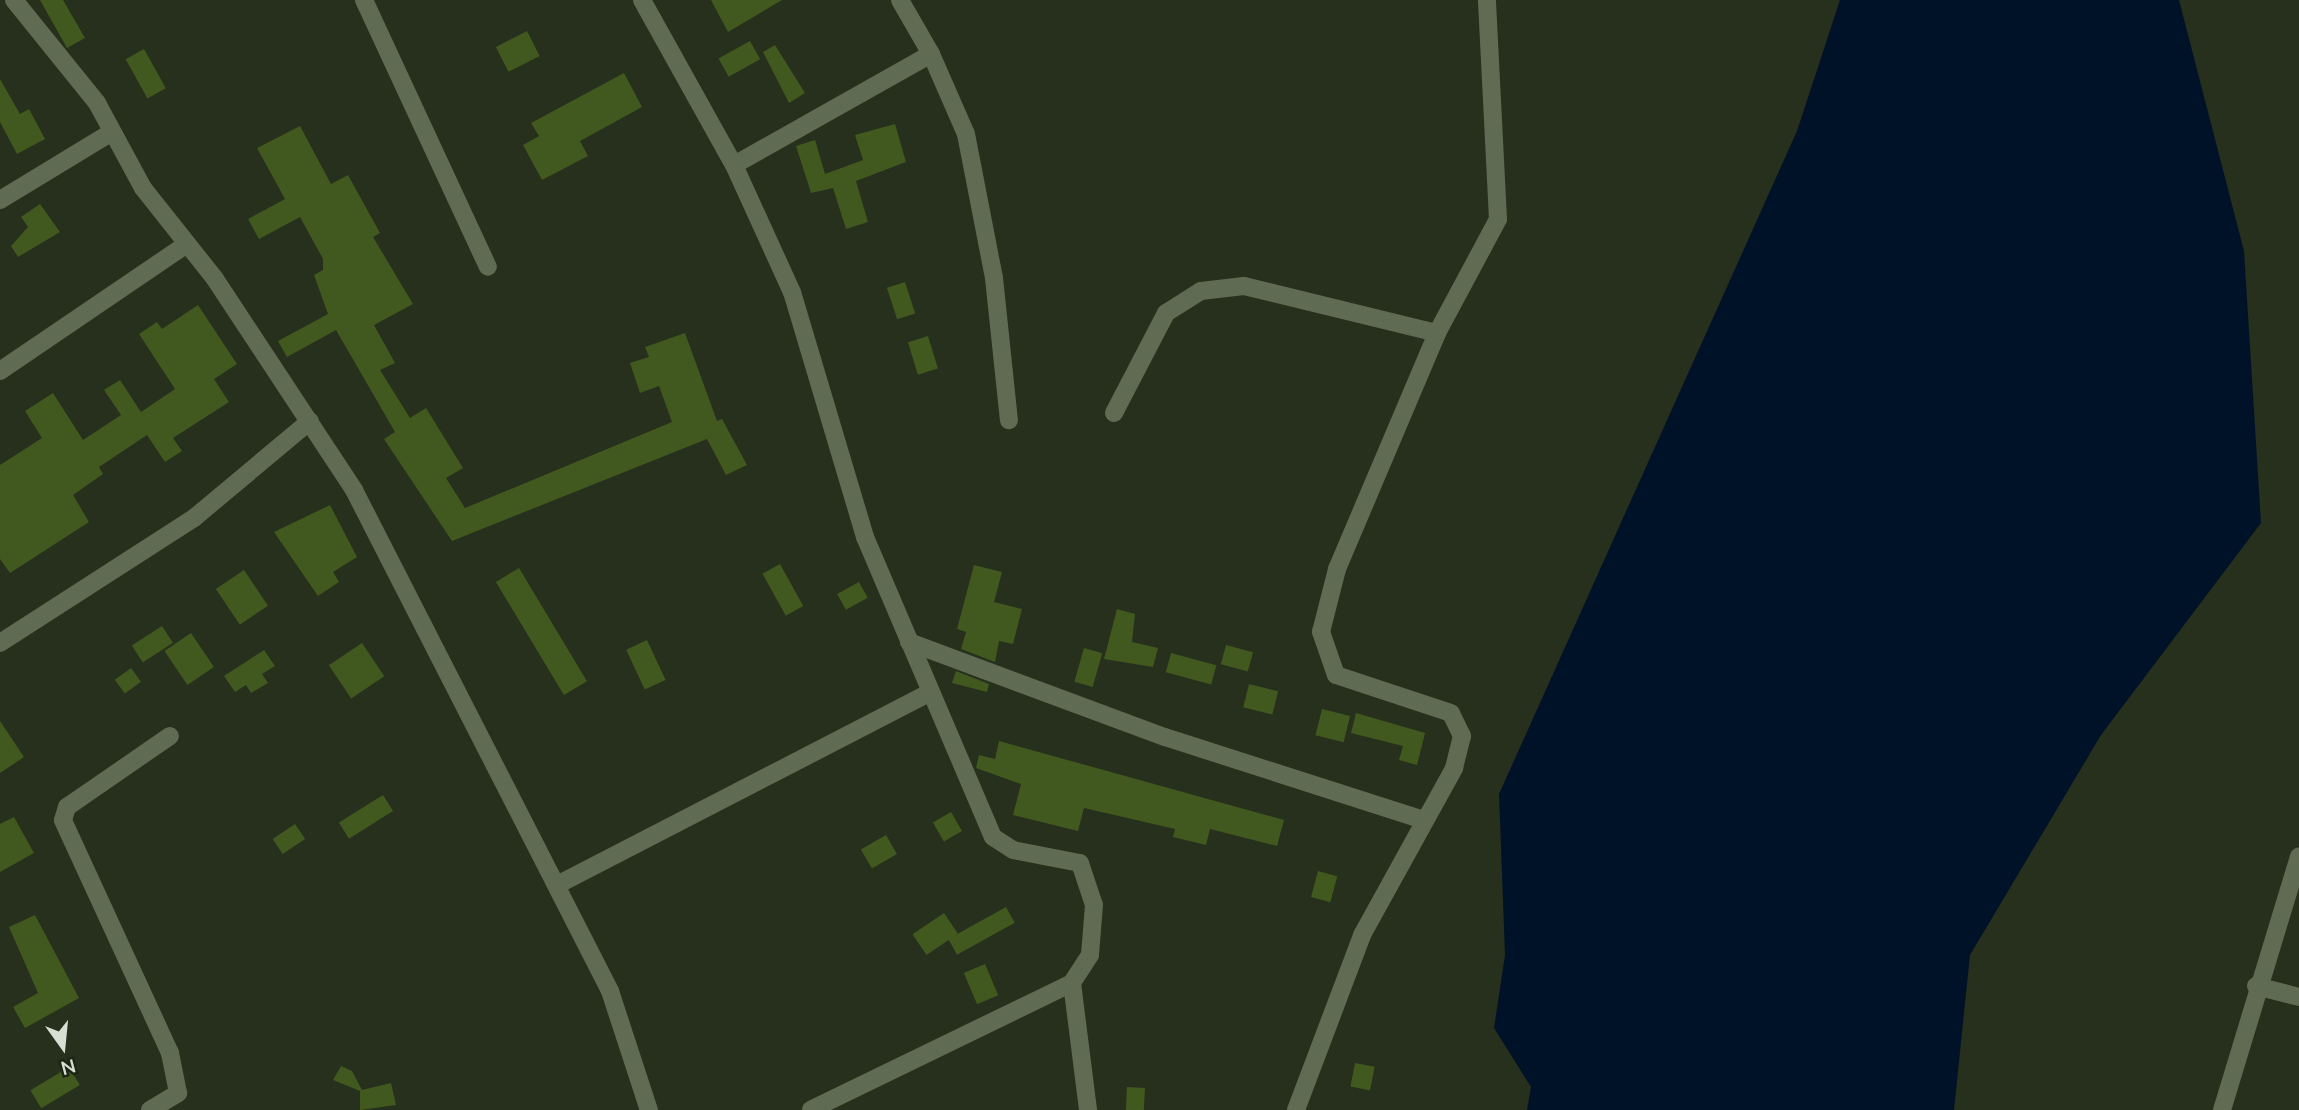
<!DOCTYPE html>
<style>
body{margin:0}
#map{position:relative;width:2299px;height:1110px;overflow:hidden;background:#272f1d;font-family:Mulish,sans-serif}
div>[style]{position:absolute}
.water>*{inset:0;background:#001228}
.building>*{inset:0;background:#41591f;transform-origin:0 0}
.street>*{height:18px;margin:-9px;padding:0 9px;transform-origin:9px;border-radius:9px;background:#5f6b52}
span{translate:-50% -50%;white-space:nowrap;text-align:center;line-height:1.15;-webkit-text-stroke:5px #1d2614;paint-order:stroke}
.north{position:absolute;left:28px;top:1012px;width:70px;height:70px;-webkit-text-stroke:5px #1d2614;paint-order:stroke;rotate:165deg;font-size:19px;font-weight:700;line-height:28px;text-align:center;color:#d8ded3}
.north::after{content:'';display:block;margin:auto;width:24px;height:32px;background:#d8ded3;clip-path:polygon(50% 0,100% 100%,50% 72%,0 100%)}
</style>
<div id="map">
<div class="water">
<div style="clip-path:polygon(1840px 0,2179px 0,2244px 251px,2261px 523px,2101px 735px,1970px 955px,1954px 1110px,1527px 1110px,1531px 1087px,1494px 1028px,1505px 955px,1499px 794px,1797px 131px)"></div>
</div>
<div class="building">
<div style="clip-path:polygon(40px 0,63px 0,85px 38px,67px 48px)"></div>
<div style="clip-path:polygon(711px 0,782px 0,728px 32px)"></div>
<div style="left:527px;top:31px;width:28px;height:35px;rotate:63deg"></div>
<div style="left:750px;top:41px;width:21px;height:36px;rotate:61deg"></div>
<div style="clip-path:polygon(775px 45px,805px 93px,789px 103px,763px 52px)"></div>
<div style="left:144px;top:49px;width:45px;height:21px;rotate:61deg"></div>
<div style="clip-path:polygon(624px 73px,642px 107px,580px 141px,588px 156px,542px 180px,523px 145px,539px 136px,531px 123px)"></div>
<div style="clip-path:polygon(0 79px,20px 114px,29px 109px,45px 139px,17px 154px,0 122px)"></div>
<div style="clip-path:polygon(895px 124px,906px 162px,856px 181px,868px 222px,846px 229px,833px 188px,811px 193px,796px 146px,815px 140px,825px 174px,863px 160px,855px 135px)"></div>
<div style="clip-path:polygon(300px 126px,331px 184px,348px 175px,380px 233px,373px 237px,413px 304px,374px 325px,395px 363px,380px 370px,410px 418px,426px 408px,463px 468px,446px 478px,465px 508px,672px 422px,659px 386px,640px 393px,630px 363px,649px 357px,645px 347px,685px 333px,717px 421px,722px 419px,747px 465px,726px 475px,707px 439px,452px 541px,384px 439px,395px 432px,336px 330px,287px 357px,278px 341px,328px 314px,314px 275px,323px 270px,323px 259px,300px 217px,259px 239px,248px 219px,285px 199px,257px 148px)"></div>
<div style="clip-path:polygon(40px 204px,60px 232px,18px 257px,11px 246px,28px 227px,21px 217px)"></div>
<div style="left:905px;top:282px;width:33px;height:19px;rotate:72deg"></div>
<div style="clip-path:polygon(198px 305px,237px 364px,214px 379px,229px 402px,173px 438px,182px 451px,165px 462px,147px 435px,99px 467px,103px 474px,73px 495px,89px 522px,10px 573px,0 559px,0 465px,42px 438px,25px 411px,53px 393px,83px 440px,121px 415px,104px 390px,120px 380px,141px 412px,175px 389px,139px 334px,157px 322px,162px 329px)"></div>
<div style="left:928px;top:336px;width:34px;height:21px;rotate:73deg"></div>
<div style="clip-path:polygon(330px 505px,357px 557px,333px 572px,339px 582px,318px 596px,274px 532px)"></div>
<div style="left:780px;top:564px;width:48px;height:20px;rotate:61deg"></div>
<div style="clip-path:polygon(974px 565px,1002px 572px,994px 602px,1022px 609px,1013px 644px,999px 641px,995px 662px,961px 649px,966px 632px,957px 629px)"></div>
<div style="left:519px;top:568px;width:132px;height:27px;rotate:59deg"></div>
<div style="left:244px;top:570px;width:43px;height:34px;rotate:56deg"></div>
<div style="left:859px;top:582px;width:18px;height:25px;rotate:61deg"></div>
<div style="clip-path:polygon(1117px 609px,1135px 614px,1132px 642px,1158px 648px,1153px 667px,1104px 659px)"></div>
<div style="left:162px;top:626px;width:20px;height:36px;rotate:57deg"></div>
<div style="left:191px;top:633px;width:41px;height:32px;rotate:56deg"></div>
<div style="left:647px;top:640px;width:44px;height:23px;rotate:65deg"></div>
<div style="left:362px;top:643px;width:40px;height:40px;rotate:56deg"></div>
<div style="left:1226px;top:645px;width:28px;height:20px;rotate:15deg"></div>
<div style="left:1084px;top:648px;width:19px;height:35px;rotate:16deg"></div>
<div style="clip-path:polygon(264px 650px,275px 666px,262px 674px,268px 683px,251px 693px,246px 685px,235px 692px,224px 676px)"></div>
<div style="left:1171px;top:653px;width:47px;height:20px;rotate:15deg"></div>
<div style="left:131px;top:668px;width:17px;height:20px;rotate:54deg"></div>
<div style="clip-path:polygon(956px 671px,989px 684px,987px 692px,952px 683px)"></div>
<div style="left:1249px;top:684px;width:30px;height:24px;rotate:14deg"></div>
<div style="left:1322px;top:709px;width:29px;height:27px;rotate:14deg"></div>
<div style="clip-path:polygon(1356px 713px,1425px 733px,1417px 765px,1399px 760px,1403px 746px,1351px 733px)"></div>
<div style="clip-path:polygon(0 721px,24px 757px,0 773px)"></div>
<div style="clip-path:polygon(999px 741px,1284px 820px,1277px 846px,1210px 829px,1206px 845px,1173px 837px,1175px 829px,1084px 808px,1078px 831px,1013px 815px,1021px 784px,976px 768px,979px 755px,995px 759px)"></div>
<div style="left:383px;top:795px;width:19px;height:52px;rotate:58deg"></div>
<div style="left:951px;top:812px;width:22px;height:21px;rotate:60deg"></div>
<div style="clip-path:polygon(14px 817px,34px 853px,0 872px,0 824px)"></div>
<div style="left:295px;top:824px;width:18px;height:27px;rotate:56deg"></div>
<div style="left:886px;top:835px;width:22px;height:29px;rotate:60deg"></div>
<div style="left:1318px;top:871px;width:20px;height:27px;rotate:15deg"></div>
<div style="left:1006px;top:907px;width:18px;height:66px;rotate:61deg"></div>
<div style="left:944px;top:913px;width:25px;height:38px;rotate:56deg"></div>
<div style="clip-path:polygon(35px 915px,79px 998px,25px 1028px,13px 1007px,38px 993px,9px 927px)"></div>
<div style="left:985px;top:964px;width:34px;height:23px;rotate:67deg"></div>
<div style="left:1355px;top:1063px;width:20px;height:24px;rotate:11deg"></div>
<div style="clip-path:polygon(341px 1066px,352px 1071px,362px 1090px,391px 1083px,396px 1105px,360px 1110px,360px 1091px,333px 1080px)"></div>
<div style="left:69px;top:1067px;width:21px;height:45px;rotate:59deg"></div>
<div style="left:1127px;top:1087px;width:18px;height:23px;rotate:3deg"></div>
</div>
<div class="street">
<div style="left:14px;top:0;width:132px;rotate:51.1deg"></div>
<div style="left:97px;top:103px;width:97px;rotate:61.6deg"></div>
<div style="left:143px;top:188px;width:116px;rotate:51.6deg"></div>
<div style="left:215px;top:279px;width:253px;rotate:56.6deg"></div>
<div style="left:354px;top:490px;width:563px;rotate:62.93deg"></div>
<div style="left:610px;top:991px;width:125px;rotate:71.9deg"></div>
<div style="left:364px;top:0;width:294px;rotate:65.1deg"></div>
<div style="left:642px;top:0;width:189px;rotate:60.9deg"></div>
<div style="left:734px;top:165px;width:140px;rotate:65.5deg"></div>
<div style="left:792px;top:292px;width:256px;rotate:73.4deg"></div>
<div style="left:865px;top:537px;width:326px;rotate:66.9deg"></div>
<div style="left:993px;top:837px;width:24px;rotate:33deg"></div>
<div style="left:1013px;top:850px;width:68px;rotate:11deg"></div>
<div style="left:1080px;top:863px;width:44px;rotate:71.6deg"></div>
<div style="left:1094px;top:905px;width:50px;rotate:94.6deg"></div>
<div style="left:1090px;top:955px;width:33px;rotate:123deg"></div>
<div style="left:1072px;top:983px;width:290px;rotate:154.1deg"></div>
<div style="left:931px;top:54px;width:87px;rotate:66.4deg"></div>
<div style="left:966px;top:134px;width:147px;rotate:79deg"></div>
<div style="left:994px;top:278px;width:143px;rotate:84deg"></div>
<div style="left:734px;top:165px;width:226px;rotate:-29.4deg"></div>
<div style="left:931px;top:54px;width:62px;rotate:-119.9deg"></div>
<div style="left:0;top:200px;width:131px;rotate:-31.3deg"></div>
<div style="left:0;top:371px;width:226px;rotate:-34.2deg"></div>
<div style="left:1114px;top:413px;width:113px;rotate:-62.5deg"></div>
<div style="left:1166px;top:313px;width:41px;rotate:-32.2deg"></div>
<div style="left:1201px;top:291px;width:43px;rotate:-6.6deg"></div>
<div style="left:1244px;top:286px;width:199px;rotate:13.7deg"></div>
<div style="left:909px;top:642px;width:273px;rotate:20.4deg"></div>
<div style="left:1165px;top:737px;width:272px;rotate:17.8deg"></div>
<div style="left:0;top:643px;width:231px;rotate:-32.8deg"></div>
<div style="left:194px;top:518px;width:151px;rotate:-39.9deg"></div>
<div style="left:557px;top:885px;width:419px;rotate:-27.3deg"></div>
<div style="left:1072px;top:983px;width:128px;rotate:82.8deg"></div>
<div style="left:2256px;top:986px;width:44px;rotate:14.3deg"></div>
<div style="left:150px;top:1110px;width:33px;rotate:-31deg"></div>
<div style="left:178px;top:1093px;width:41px;rotate:-101.3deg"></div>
<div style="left:170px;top:1053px;width:256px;rotate:-114.7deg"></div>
<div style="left:63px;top:820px;width:14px;rotate:-73deg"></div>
<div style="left:67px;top:807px;width:125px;rotate:-34.6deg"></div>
<div style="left:1296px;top:1110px;width:187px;rotate:-69.3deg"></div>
<div style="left:1362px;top:935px;width:191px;rotate:-61.1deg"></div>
<div style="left:1454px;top:768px;width:33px;rotate:-76deg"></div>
<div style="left:1462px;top:736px;width:25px;rotate:-116deg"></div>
<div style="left:1451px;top:713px;width:121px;rotate:-161.7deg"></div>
<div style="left:1336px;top:675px;width:46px;rotate:-109.2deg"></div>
<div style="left:1321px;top:632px;width:65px;rotate:-75.7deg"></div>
<div style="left:1337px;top:569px;width:256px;rotate:-67deg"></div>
<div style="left:1437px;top:333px;width:129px;rotate:-61.8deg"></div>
<div style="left:1498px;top:219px;width:219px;rotate:-92.9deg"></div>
<div style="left:2222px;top:1110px;width:265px;rotate:-73.1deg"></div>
</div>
<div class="north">N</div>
</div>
